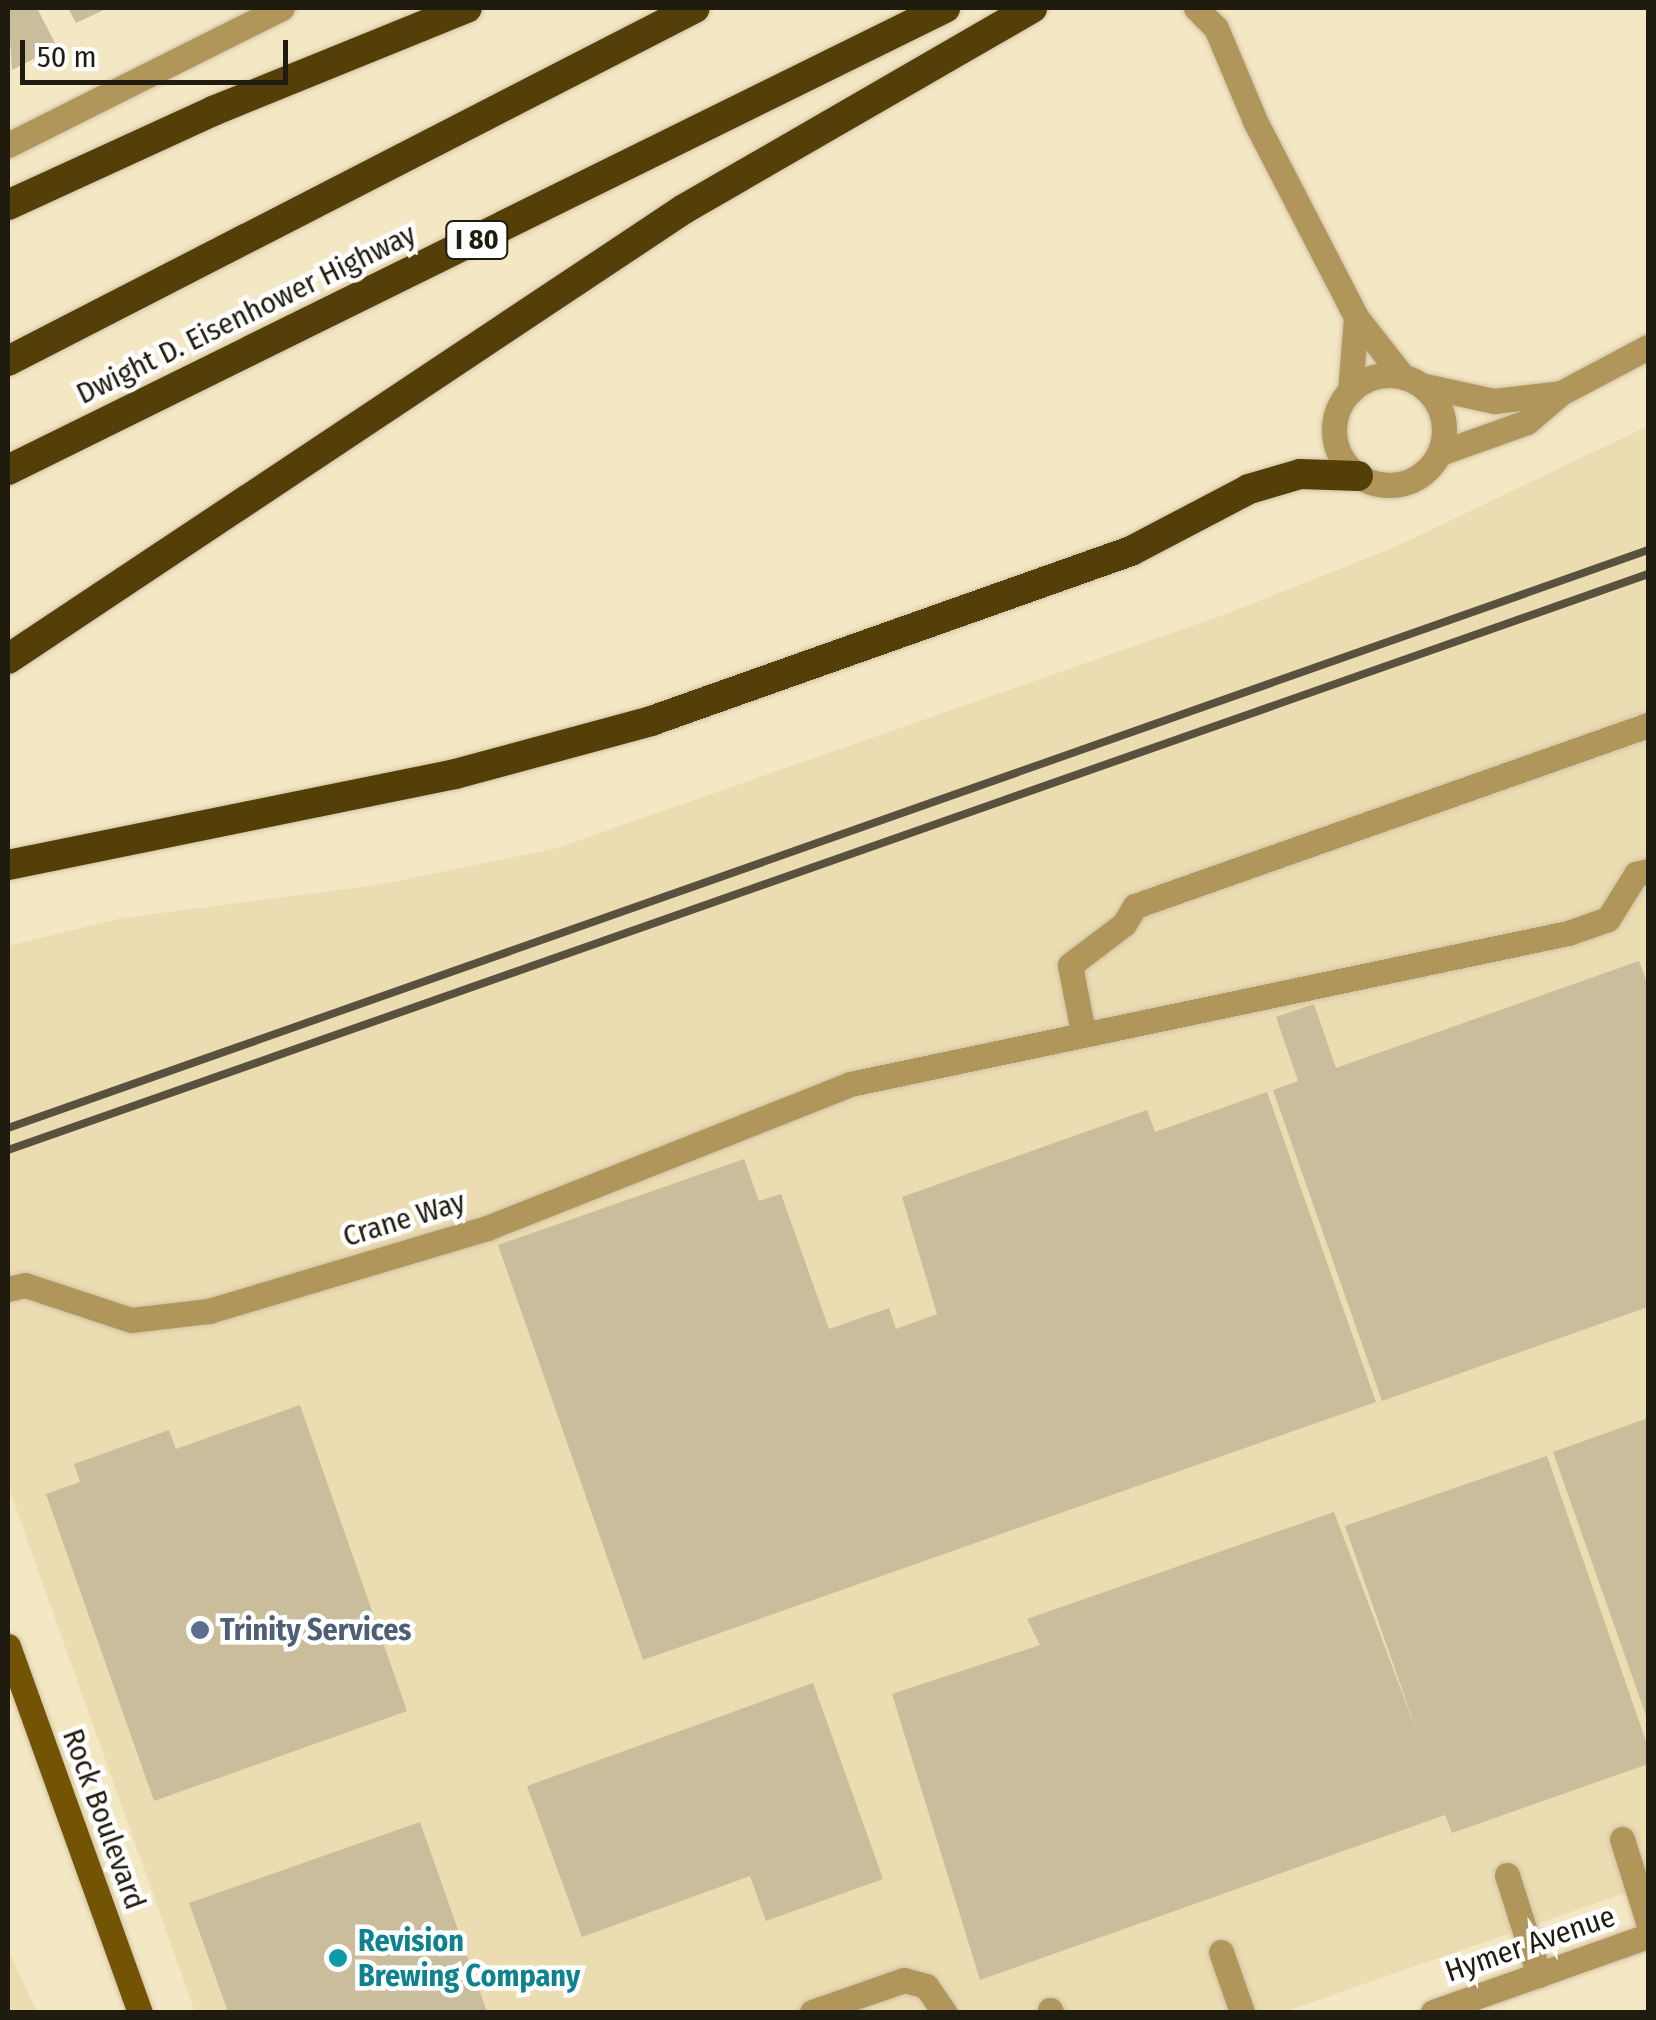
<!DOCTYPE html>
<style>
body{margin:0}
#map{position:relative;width:1656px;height:2020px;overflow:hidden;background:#f4e7c4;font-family:"Fira Sans Condensed",sans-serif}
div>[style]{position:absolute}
.built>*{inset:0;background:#ebdcb2}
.building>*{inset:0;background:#cabd9b}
.roads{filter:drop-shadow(0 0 2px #cec2a3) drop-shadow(0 0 2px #cec2a3)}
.minor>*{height:25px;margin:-12.5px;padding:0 12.5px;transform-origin:12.5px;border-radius:12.5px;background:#b1965c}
.minor>.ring{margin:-12.5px;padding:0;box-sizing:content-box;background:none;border:25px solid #b1965c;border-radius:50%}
.major>*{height:25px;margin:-12.5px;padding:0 12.5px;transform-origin:12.5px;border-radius:12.5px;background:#725404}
.highway>*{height:30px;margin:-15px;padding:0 15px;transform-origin:15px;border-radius:15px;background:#553f09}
.rail>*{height:8px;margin:-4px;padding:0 4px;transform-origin:4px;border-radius:4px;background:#57513e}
.dots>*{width:28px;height:28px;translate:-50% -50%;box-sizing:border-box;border:5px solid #fff;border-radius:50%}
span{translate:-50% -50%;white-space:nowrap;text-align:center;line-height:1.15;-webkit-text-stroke:9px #fff;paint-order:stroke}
.shield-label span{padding:2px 8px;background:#fff;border:2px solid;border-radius:8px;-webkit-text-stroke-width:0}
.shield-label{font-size:28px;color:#1f1b0e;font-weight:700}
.street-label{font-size:30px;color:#1f1b0e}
.service-label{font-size:30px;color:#4e5e75;font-weight:700}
.left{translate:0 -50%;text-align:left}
.culture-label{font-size:30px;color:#0d838f;font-weight:700}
.frame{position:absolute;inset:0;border:10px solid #1f1b0e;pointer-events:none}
.scale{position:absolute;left:20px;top:40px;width:268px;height:45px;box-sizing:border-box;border:5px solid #1f1b0e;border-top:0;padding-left:12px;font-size:30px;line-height:35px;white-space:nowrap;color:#1f1b0e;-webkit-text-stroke:8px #fff;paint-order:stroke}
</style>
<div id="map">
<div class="built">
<div style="clip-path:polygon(1648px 426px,1648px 1885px,1284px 2012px,195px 2012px,8px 1486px,8px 946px,122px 918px,378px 885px,557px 848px,1226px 614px,1395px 547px)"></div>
<div style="clip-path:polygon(8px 1950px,37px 2012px,8px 2012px)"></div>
</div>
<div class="building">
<div style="clip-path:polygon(8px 8px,37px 8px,57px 47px,12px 70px)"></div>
<div style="clip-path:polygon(68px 8px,108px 8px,76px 23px)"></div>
<div style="clip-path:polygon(1639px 961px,1648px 986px,1648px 1307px,1382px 1401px,1273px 1090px,1298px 1081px,1276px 1017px,1314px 1004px,1336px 1068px)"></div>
<div style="clip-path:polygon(1267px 1092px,1376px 1402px,643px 1660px,498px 1245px,744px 1159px,759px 1201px,781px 1194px,829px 1329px,889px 1308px,896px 1329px,937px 1314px,902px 1197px,1147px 1110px,1155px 1132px)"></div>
<div style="clip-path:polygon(300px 1405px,407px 1711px,154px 1801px,46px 1494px,80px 1482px,74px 1464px,169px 1430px,176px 1449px)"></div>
<div style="clip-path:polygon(1648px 1418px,1648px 1721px,1553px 1452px)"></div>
<div style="clip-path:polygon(1547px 1456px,1648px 1747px,1648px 1764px,1452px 1833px,1445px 1815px,980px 1980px,892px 1694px,1040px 1645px,1027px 1619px,1334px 1512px,1418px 1735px,1345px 1526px)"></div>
<div style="clip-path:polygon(813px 1683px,883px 1879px,766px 1921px,750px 1876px,582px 1937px,527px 1786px)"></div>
<div style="clip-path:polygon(420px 1822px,487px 2012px,228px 2012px,189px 1903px)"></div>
</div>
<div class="roads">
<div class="minor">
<div style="left:1196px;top:8px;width:28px;rotate:45deg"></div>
<div style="left:1216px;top:28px;width:101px;rotate:67.2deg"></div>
<div style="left:1255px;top:121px;width:220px;rotate:62.7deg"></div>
<div style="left:1356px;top:317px;width:76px;rotate:51.9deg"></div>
<div style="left:8px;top:145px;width:306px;rotate:-26.6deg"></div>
<div class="ring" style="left:1334px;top:375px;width:85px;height:85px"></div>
<div style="left:1425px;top:386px;width:71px;rotate:12.3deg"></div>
<div style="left:1494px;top:401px;width:67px;rotate:-6.8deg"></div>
<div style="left:1350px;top:392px;width:75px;rotate:-85.4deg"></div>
<div style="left:1440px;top:453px;width:92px;rotate:-19.6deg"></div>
<div style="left:1527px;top:422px;width:45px;rotate:-40.5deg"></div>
<div style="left:1561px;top:393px;width:98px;rotate:-27.9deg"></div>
<div style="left:1083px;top:1032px;width:68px;rotate:-101deg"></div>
<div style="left:1070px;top:965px;width:68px;rotate:-37.2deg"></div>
<div style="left:1124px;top:924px;width:21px;rotate:-59deg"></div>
<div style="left:1135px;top:906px;width:544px;rotate:-19.43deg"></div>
<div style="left:8px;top:1289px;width:17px;rotate:-13deg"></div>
<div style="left:25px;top:1285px;width:112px;rotate:18.3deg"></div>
<div style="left:131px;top:1320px;width:79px;rotate:-6.6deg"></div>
<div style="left:209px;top:1311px;width:290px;rotate:-16.6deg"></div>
<div style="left:487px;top:1228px;width:391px;rotate:-21.6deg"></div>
<div style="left:850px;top:1084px;width:734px;rotate:-11.88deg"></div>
<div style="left:1568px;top:933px;width:42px;rotate:-19.3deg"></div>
<div style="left:1608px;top:919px;width:53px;rotate:-58.1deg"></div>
<div style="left:1636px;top:874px;width:12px;rotate:-14deg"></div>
<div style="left:1622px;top:1839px;width:87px;rotate:72.6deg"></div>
<div style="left:1507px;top:1875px;width:105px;rotate:72.3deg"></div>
<div style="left:1221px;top:1952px;width:64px;rotate:70.7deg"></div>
<div style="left:1050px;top:2010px;width:2px;rotate:63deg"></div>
<div style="left:812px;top:2012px;width:97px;rotate:-19.2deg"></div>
<div style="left:904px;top:1980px;width:23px;rotate:15deg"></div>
<div style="left:926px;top:1986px;width:32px;rotate:55deg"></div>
<div style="left:1433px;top:2012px;width:228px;rotate:-19.5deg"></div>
</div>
<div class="major">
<div style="left:8px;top:1646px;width:389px;rotate:70.2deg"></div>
</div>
<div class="highway">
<div style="left:8px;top:205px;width:226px;rotate:-24.6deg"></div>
<div style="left:213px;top:111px;width:274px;rotate:-22.1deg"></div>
<div style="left:8px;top:361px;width:772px;rotate:-27.2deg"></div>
<div style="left:8px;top:470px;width:1045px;rotate:-26.25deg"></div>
<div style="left:8px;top:659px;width:812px;rotate:-33.65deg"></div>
<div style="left:684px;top:209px;width:402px;rotate:-30deg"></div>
<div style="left:8px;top:865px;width:456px;rotate:-11.5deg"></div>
<div style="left:455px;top:774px;width:203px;rotate:-15.1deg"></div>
<div style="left:651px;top:721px;width:509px;rotate:-19.5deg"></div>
<div style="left:1131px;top:551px;width:133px;rotate:-27.7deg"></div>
<div style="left:1249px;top:489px;width:53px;rotate:-16.4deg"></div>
<div style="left:1300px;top:474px;width:58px;rotate:2deg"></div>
</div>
</div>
<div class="rail">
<div style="left:8px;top:1128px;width:1739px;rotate:-19.41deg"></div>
<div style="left:8px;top:1150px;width:1738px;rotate:-19.35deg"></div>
</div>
<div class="dots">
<div style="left:200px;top:1630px;background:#5c6f8a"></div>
<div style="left:338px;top:1958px;background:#0f9aa8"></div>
</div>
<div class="shield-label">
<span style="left:477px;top:240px">I 80</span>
</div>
<div class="street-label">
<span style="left:246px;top:314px;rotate:-26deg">Dwight D. Eisenhower Highway</span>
<span style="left:404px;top:1219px;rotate:-17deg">Crane Way</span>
<span style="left:104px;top:1819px;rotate:70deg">Rock Boulevard</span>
<span style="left:1530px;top:1944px;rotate:-19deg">Hymer Avenue</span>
</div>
<div class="service-label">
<span class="left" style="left:220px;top:1630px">Trinity Services</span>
</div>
<div class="culture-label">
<span class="left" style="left:358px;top:1958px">Revision<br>Brewing Company</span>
</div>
<div class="frame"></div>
<div class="scale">50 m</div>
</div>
